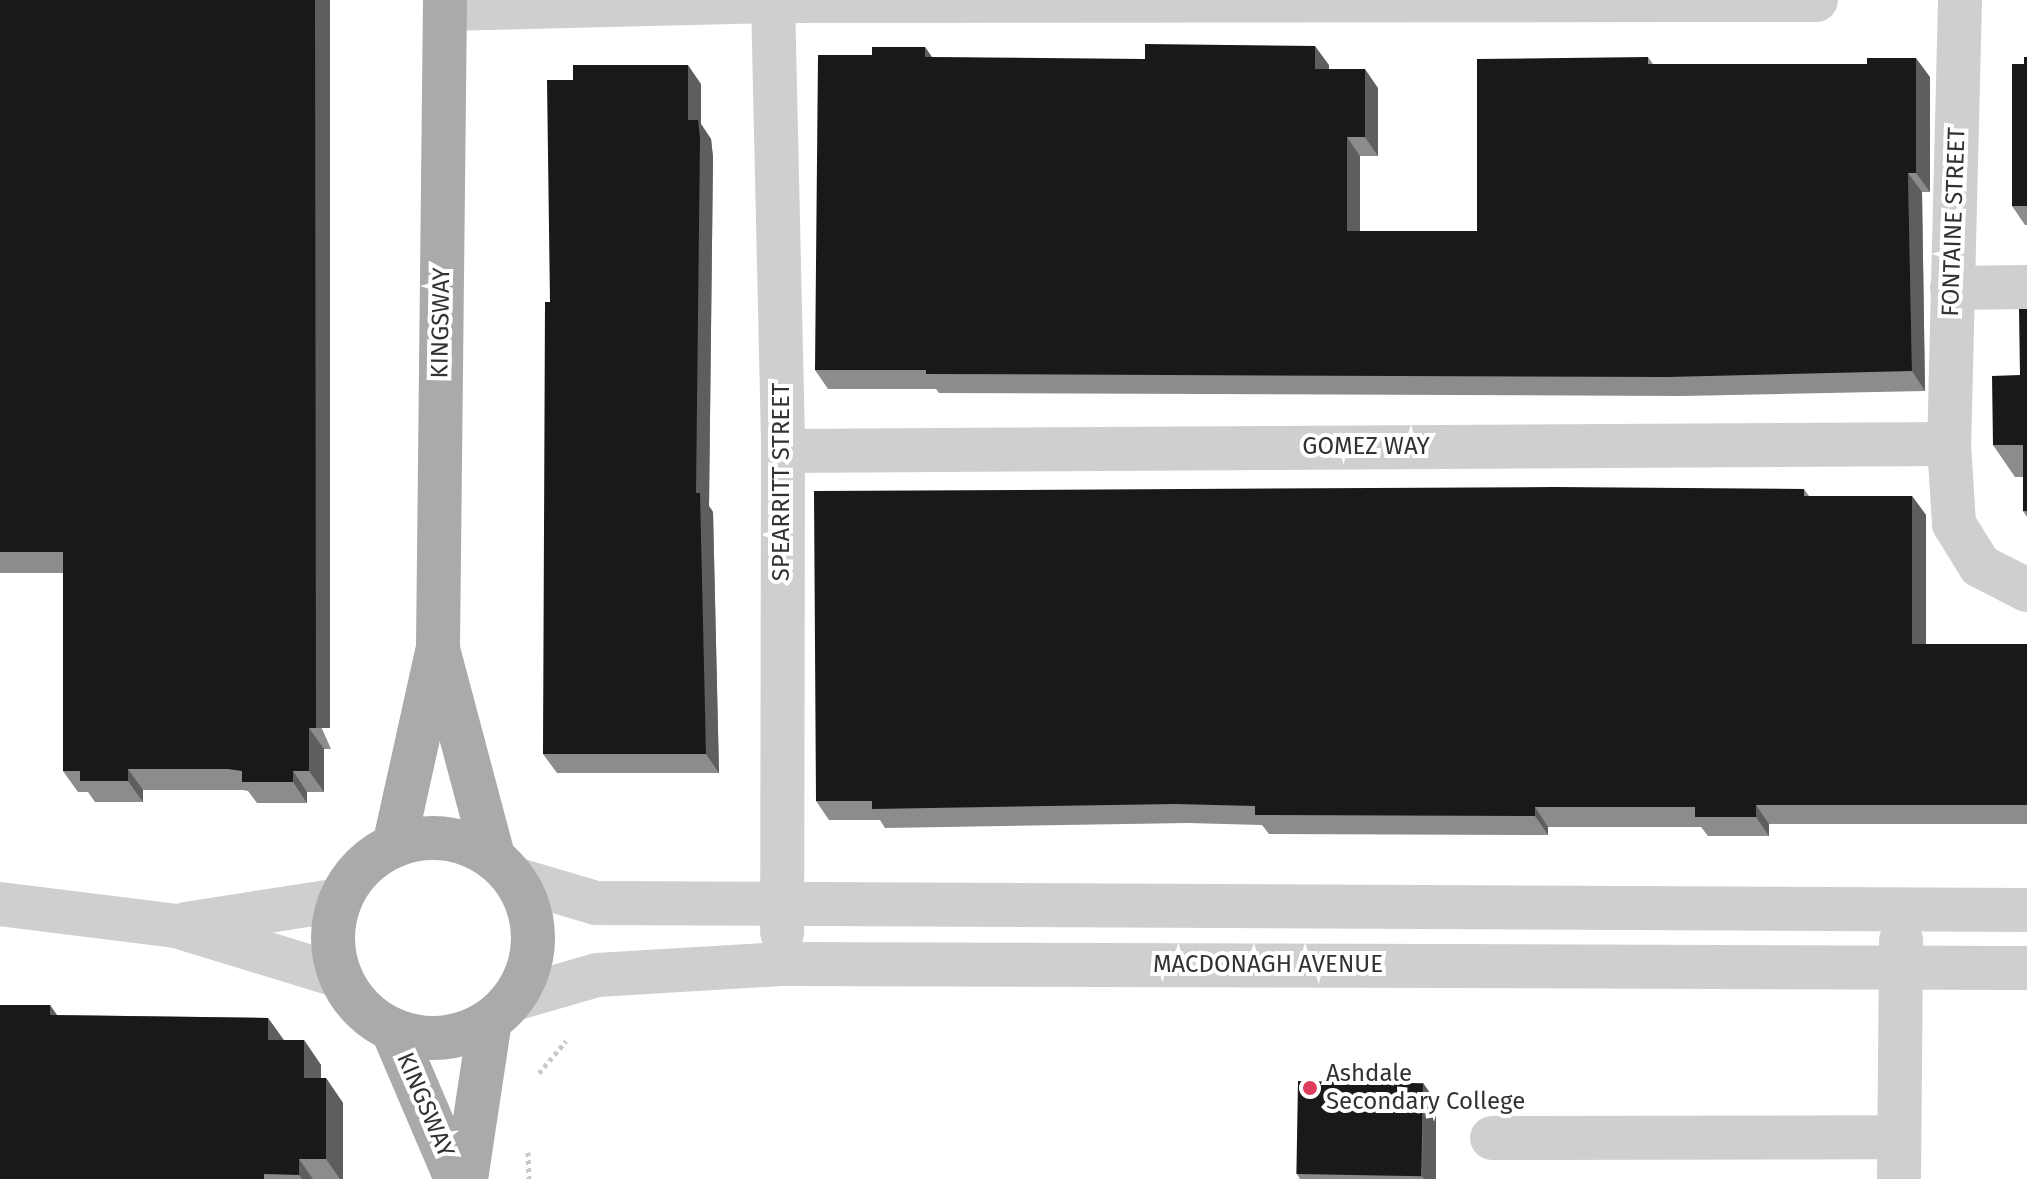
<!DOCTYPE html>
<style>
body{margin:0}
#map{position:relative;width:2027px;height:1179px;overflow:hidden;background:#fff;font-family:"Fira Sans",sans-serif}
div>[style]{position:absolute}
.path>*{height:5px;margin-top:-2.5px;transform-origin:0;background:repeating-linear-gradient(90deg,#c9c9c9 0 4px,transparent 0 8px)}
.minor>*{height:44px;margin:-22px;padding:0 22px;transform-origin:22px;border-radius:22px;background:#cfcfcf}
.major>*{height:44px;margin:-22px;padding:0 22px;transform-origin:22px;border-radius:22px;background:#aaa}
.major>.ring{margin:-22px;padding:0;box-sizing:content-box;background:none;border:44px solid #aaa;border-radius:50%}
.wall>*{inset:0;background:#8c8c8c}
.shaded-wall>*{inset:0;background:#5e5e5e;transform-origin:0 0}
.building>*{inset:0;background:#191919;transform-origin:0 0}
.dots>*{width:22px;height:22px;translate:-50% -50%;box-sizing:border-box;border:4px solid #fff;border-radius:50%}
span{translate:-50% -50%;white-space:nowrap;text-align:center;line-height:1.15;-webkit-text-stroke:8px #fff;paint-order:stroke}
.street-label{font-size:24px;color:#323232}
.poi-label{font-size:24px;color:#323232}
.left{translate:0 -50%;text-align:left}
</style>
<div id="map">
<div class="path">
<div style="left:539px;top:1073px;width:42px;rotate:-49.8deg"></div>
<div style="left:528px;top:1152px;width:27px;rotate:88deg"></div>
</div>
<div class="minor">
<div style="left:773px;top:0;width:451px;rotate:88.7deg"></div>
<div style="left:783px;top:451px;width:482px;rotate:90.1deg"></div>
<div style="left:1960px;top:0;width:444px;rotate:91.4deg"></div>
<div style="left:1949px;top:444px;width:80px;rotate:86.4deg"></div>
<div style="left:1954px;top:524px;width:49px;rotate:58.2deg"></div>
<div style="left:1980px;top:566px;width:53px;rotate:27.1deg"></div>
<div style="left:445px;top:9px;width:328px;rotate:-1.4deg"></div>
<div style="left:773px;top:1px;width:1043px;rotate:-0.05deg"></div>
<div style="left:1952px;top:288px;width:75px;rotate:-0.8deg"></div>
<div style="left:783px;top:451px;width:1166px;rotate:-0.34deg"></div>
<div style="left:515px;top:879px;width:84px;rotate:16.5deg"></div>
<div style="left:596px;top:903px;width:1431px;rotate:0.28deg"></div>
<div style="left:0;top:904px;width:177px;rotate:7.1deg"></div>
<div style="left:176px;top:926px;width:171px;rotate:17deg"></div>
<div style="left:186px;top:924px;width:156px;rotate:-8.9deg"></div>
<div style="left:514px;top:999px;width:86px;rotate:-16.1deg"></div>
<div style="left:597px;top:975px;width:185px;rotate:-3.4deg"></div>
<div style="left:782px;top:964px;width:1245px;rotate:0.18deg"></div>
<div style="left:1492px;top:1138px;width:405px;rotate:-0.1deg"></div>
<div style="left:1899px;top:1179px;width:239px;rotate:-89.5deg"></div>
</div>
<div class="major">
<div style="left:439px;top:653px;width:210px;rotate:75.1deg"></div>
<div class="ring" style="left:333px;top:838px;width:156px;height:156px"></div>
<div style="left:394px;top:846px;width:204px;rotate:-77.5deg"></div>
<div style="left:438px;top:647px;width:647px;rotate:-89.38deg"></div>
<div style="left:393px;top:1031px;width:161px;rotate:66.9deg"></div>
<div style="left:466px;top:1179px;width:160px;rotate:-81.4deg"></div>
</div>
<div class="wall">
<div style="clip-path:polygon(0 0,331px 749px,324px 749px,324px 792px,307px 792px,307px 803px,257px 803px,248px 791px,243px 790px,143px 790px,143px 802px,95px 802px,88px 792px,78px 792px,63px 771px,63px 573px,0 573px)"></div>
<div style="clip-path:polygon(925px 47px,932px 57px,1329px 65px,1329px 69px,1378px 88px,1378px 156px,1360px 156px,1360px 231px,1477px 231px,1648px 57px,1653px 64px,1930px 77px,1930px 192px,1922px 192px,1925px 391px,1681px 396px,939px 393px,936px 389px,828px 389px,815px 370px,872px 55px)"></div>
<div style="clip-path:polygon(2027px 57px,2027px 225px,2025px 225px,2012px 206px,2024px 64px)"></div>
<div style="clip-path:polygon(701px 84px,701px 124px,711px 139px,713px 157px,709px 506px,713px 512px,719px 773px,557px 773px,543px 754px,550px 302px)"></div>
<div style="clip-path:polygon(2027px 309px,2027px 517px,2023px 511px,2023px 477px,2015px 477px,1993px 445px,2020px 375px)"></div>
<div style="clip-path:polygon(1804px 489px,1809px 496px,1912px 496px,1926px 515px,1926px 644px,2027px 644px,2027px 824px,1769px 824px,1769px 836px,1708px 836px,1701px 827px,1548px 827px,1548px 835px,1269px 834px,1262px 825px,1188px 823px,885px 828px,880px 820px,829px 820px,816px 801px)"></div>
<div style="clip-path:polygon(50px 1005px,57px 1015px,268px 1018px,284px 1040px,304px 1040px,321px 1065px,321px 1078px,326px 1078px,343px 1103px,343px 1179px,0 1179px)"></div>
<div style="clip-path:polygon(1423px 1083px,1436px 1102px,1436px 1179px,1300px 1179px,1297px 1174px)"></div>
</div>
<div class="shaded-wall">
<div style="left:315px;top:0;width:15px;height:728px"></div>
<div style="clip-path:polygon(1315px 46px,1329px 65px,1329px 88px,1315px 69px)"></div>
<div style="clip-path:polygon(925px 47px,938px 66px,925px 57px)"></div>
<div style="clip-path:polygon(1916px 58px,1930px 77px,1930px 192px,1916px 173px)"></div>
<div style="clip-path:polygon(688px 65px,701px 84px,701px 124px,711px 139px,713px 157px,709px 506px,713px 512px,719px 773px,706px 754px,696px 493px,688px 120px)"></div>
<div style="clip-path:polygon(1365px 69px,1378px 88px,1378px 156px,1365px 137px)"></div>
<div style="clip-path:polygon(1347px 137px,1360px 156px,1360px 250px,1347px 231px)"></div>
<div style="clip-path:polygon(1908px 173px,1922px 192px,1925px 391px,1912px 371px)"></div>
<div style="clip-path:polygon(1912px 496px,1926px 515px,1926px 663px,1912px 644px)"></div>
<div style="clip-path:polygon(309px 728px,324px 749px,324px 792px,309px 771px)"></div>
<div style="clip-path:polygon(128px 769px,143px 790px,143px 802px,128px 781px)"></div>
<div style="clip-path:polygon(293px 771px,307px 792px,307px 803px,293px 782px)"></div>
<div style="clip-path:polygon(1756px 805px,1769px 824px,1769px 836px,1756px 817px)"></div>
<div style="clip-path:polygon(1535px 807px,1548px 827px,1548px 835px,1535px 816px)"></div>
<div style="clip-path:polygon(50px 1005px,67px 1030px,50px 1015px)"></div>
<div style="clip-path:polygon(268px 1018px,285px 1042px,268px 1040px)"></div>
<div style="clip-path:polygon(304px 1040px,321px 1065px,321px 1103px,304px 1078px)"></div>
<div style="clip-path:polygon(326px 1078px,343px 1103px,343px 1179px,340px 1179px,326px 1159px)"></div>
<div style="clip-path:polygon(1423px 1083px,1436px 1102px,1436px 1179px,1424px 1179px,1422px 1176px)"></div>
<div style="clip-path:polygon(299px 1159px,313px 1179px,302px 1179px,299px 1175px)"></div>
</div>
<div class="building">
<div style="clip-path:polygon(0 0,315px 0,316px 728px,309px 728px,309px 771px,293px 771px,293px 782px,242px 782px,242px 771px,228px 769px,128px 769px,128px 781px,80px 781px,80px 771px,63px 771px,63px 552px,0 552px)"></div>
<div style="clip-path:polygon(1145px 44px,1315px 46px,1315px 69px,1365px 69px,1365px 137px,1347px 137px,1347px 231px,1477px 231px,1477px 59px,1648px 57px,1648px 64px,1867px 64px,1867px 58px,1916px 58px,1916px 173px,1908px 173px,1912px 371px,1667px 377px,926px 374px,926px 370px,815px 370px,818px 55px,872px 55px,872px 47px,925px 47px,925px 57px,1145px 59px)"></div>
<div style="clip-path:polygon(2024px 57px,2027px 57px,2027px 206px,2012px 206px,2012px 64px,2024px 64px)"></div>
<div style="clip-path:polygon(573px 65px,688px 65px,688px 120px,698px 120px,700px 138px,696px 493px,700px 493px,706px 754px,543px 754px,545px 302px,550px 302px,547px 80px,573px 80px)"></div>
<div style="clip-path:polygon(2019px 309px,2027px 309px,2027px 511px,2023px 511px,2023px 445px,1993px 445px,1992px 376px,2020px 375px)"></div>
<div style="clip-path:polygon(1554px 487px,1804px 489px,1804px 496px,1912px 496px,1912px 644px,2027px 644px,2027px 805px,1756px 805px,1756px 817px,1695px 817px,1695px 807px,1535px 807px,1535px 816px,1255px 815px,1255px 806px,1175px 804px,872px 809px,872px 801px,816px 801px,814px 491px)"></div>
<div style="clip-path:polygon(0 1005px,50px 1005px,50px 1015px,268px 1018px,268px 1040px,304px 1040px,304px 1078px,326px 1078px,326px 1159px,299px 1159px,299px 1175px,264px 1174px,264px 1179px,0 1179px)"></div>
<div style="left:1298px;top:1081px;width:125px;height:93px;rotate:1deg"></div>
</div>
<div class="dots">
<div style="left:1310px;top:1088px;background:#e03d5e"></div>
</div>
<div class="street-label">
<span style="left:1954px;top:222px;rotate:-88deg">FONTAINE STREET</span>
<span style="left:441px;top:323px;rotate:-89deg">KINGSWAY</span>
<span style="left:1366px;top:447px">GOMEZ WAY</span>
<span style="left:782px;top:482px;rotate:-90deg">SPEARRITT STREET</span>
<span style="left:1268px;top:965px">MACDONAGH AVENUE</span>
<span style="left:425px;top:1105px;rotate:67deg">KINGSWAY</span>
</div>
<div class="poi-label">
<span class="left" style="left:1326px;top:1088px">Ashdale<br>Secondary College</span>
</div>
</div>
